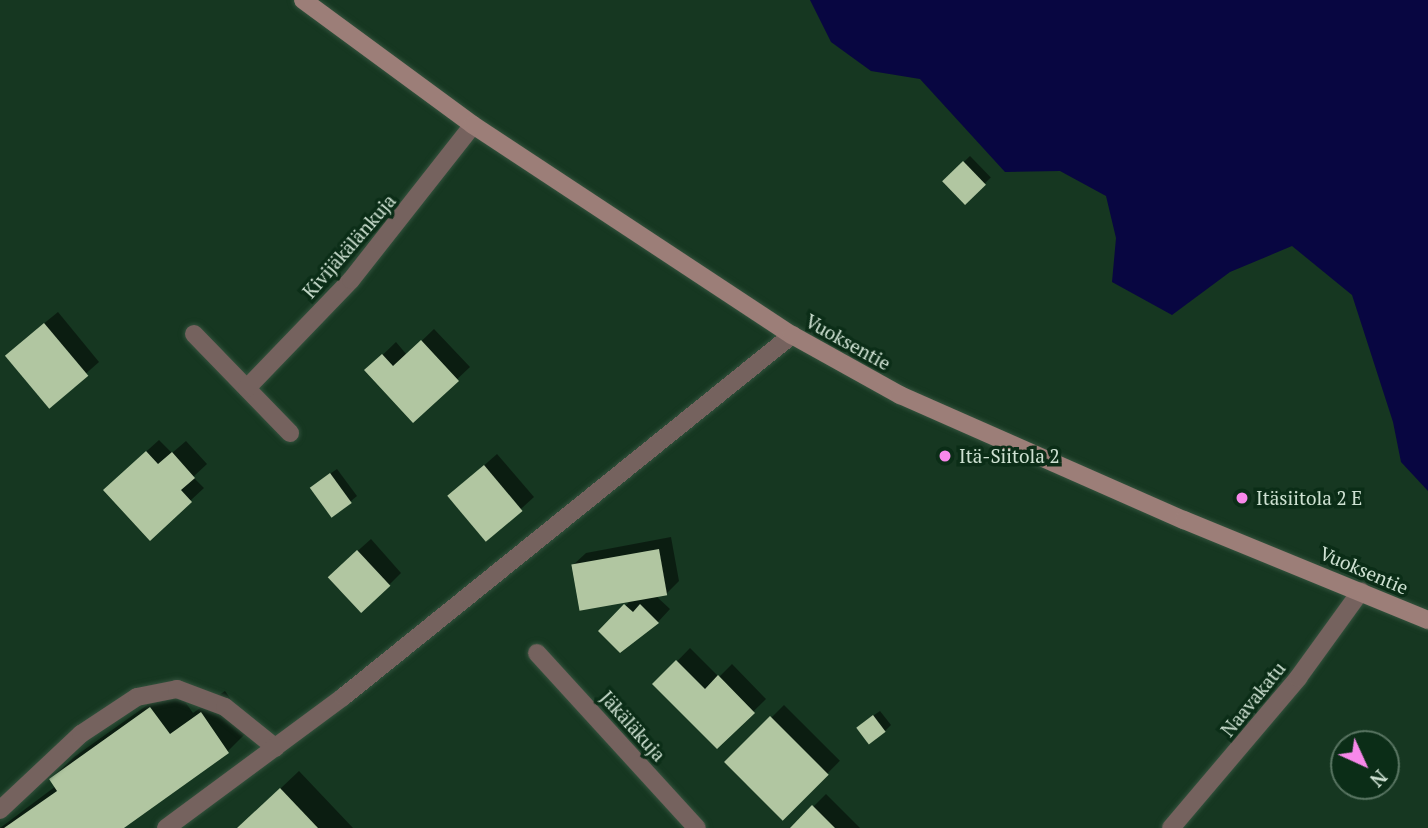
<!DOCTYPE html>
<meta charset="utf-8">
<style>
body{margin:0}
#map{position:relative;width:1428px;height:828px;overflow:hidden;background:#163721;font-family:"PT Serif",serif}
div>[style]{position:absolute}
.water>*{inset:0;background:#080641}
.shadow>*{inset:0;background:#0007;transform-origin:0 0}
.building>*{inset:0;background:#b1c6a1;transform-origin:0 0}
.roads{filter:drop-shadow(0 0 2px #33523d) drop-shadow(0 0 2px #33523d)}
.lane>*{height:18px;margin:-9px;padding:0 9px;transform-origin:9px;border-radius:9px;background:#75625e}
.street>*{height:18px;margin:-9px;padding:0 9px;transform-origin:9px;border-radius:9px;background:#75625e}
.secondary>*{height:18px;margin:-9px;padding:0 9px;transform-origin:9px;border-radius:9px;background:#9c7e78}
.dots>*{width:19px;height:19px;translate:-50% -50%;box-sizing:border-box;border:4px solid #0b2d17;border-radius:50%}
span{translate:-50% -50%;white-space:nowrap;text-align:center;line-height:1.15;-webkit-text-stroke:7px #0b2d17;paint-order:stroke}
.street-label{font-size:19px;color:#cee1d2}
.poi-label{font-size:19px;color:#cee1d2}
.left{translate:0 -50%;text-align:left}
.north{position:absolute;left:1330px;top:730px;width:70px;height:70px;box-sizing:border-box;background:#0b2d17;border:2px solid #597562;border-radius:50%;rotate:135deg;font-size:19px;font-weight:700;line-height:28px;text-align:center;color:#cee1d2}
.north::after{content:'';display:block;margin:auto;width:24px;height:32px;background:#f888ea;clip-path:polygon(50% 0,100% 100%,50% 72%,0 100%)}
</style>
<div id="map">
<div class="water">
<div style="clip-path:polygon(810px 0,1428px 0,1428px 491px,1401px 462px,1393px 422px,1352px 295px,1292px 246px,1230px 272px,1172px 315px,1112px 282px,1116px 238px,1106px 196px,1060px 171px,1005px 172px,920px 79px,871px 71px,831px 42px)"></div>
</div>
<div class="shadow">
<div style="left:970px;top:156px;width:30px;height:36px;rotate:46deg"></div>
<div style="clip-path:polygon(58px 312px,99px 362px,49px 406px,20px 343px)"></div>
<div style="clip-path:polygon(434px 329px,470px 367px,414px 420px,367px 370px,396px 342px,407px 355px)"></div>
<div style="clip-path:polygon(159px 440px,172px 453px,186px 441px,207px 464px,193px 477px,204px 488px,150px 538px,118px 477px)"></div>
<div style="clip-path:polygon(497px 454px,534px 497px,488px 539px,463px 484px)"></div>
<div style="clip-path:polygon(337px 469px,357px 496px,333px 516px,318px 482px)"></div>
<div style="clip-path:polygon(671px 537px,679px 581px,666px 594px,656px 596px,670px 609px,658px 622px,601px 631px,631px 600px,573px 565px,586px 553px)"></div>
<div style="clip-path:polygon(371px 539px,401px 573px,389px 585px,342px 565px)"></div>
<div style="clip-path:polygon(690px 648px,719px 677px,732px 664px,766px 699px,717px 747px,655px 684px)"></div>
<div style="clip-path:polygon(174px 686px,193px 713px,225px 691px,251px 728px,228px 751px,121px 828px,0 828px,56px 786px,51px 779px,74px 757px)"></div>
<div style="left:784px;top:705px;width:79px;height:81px;rotate:45deg"></div>
<div style="clip-path:polygon(880px 711px,891px 725px,885px 731px,864px 722px)"></div>
<div style="clip-path:polygon(299px 771px,353px 828px,238px 828px,244px 823px)"></div>
<div style="clip-path:polygon(826px 794px,860px 828px,792px 828px)"></div>
</div>
<div class="building">
<div style="left:963px;top:161px;width:33px;height:29px;rotate:46deg"></div>
<div style="left:44px;top:323px;width:69px;height:51px;rotate:50deg"></div>
<div style="clip-path:polygon(421px 340px,459px 381px,413px 423px,364px 370px,382px 354px,393px 366px)"></div>
<div style="clip-path:polygon(146px 451px,158px 464px,172px 452px,195px 478px,181px 490px,192px 502px,150px 541px,103px 490px)"></div>
<div style="left:484px;top:465px;width:60px;height:48px;rotate:50deg"></div>
<div style="left:330px;top:473px;width:37px;height:25px;rotate:54deg"></div>
<div style="left:659px;top:549px;width:47px;height:89px;rotate:80deg"></div>
<div style="left:357px;top:550px;width:49px;height:40px;rotate:47deg"></div>
<div style="clip-path:polygon(624px 604px,633px 612px,640px 604px,659px 623px,620px 653px,598px 631px)"></div>
<div style="clip-path:polygon(676px 660px,705px 689px,718px 675px,755px 713px,717px 749px,652px 684px)"></div>
<div style="clip-path:polygon(150px 707px,170px 734px,201px 712px,229px 753px,124px 828px,4px 828px,57px 791px,49px 779px)"></div>
<div style="left:873px;top:715px;width:21px;height:21px;rotate:53deg"></div>
<div style="left:770px;top:716px;width:83px;height:65px;rotate:45deg"></div>
<div style="clip-path:polygon(280px 788px,318px 828px,237px 828px)"></div>
<div style="clip-path:polygon(812px 805px,835px 828px,790px 828px)"></div>
</div>
<div class="roads">
<div class="lane">
<div style="left:0;top:810px;width:111px;rotate:-43.2deg"></div>
<div style="left:81px;top:734px;width:67px;rotate:-33.5deg"></div>
<div style="left:137px;top:697px;width:41px;rotate:-11.3deg"></div>
<div style="left:177px;top:689px;width:51px;rotate:20.6deg"></div>
<div style="left:225px;top:707px;width:65px;rotate:38.8deg"></div>
<div style="left:166px;top:828px;width:220px;rotate:-36.5deg"></div>
</div>
<div class="street">
<div style="left:194px;top:334px;width:138px;rotate:45.9deg"></div>
<div style="left:247px;top:388px;width:150px;rotate:-46.1deg"></div>
<div style="left:351px;top:280px;width:197px;rotate:-51.8deg"></div>
<div style="left:537px;top:653px;width:237px;rotate:47.6deg"></div>
<div style="left:343px;top:697px;width:577px;rotate:-38.88deg"></div>
<div style="left:1171px;top:828px;width:197px;rotate:-49.7deg"></div>
<div style="left:1298px;top:678px;width:107px;rotate:-54.1deg"></div>
</div>
<div class="secondary">
<div style="left:303px;top:0;width:211px;rotate:36.3deg"></div>
<div style="left:473px;top:125px;width:382px;rotate:33.4deg"></div>
<div style="left:792px;top:335px;width:124px;rotate:29.1deg"></div>
<div style="left:900px;top:395px;width:310px;rotate:23.8deg"></div>
<div style="left:1184px;top:520px;width:264px;rotate:22.3deg"></div>
</div>
</div>
<div class="dots">
<div style="left:945px;top:456px;background:#f888ea"></div>
<div style="left:1242px;top:498px;background:#f888ea"></div>
</div>
<div class="street-label">
<span style="left:349px;top:246px;rotate:-49deg">Kivijäkälänkuja</span>
<span style="left:848px;top:342px;rotate:29deg">Vuoksentie</span>
<span style="left:1364px;top:570px;rotate:23deg">Vuoksentie</span>
<span style="left:1253px;top:699px;rotate:-51deg">Naavakatu</span>
<span style="left:633px;top:726px;rotate:48deg">Jäkäläkuja</span>
</div>
<div class="poi-label">
<span class="left" style="left:959px;top:456px">Itä-Siitola 2</span>
<span class="left" style="left:1256px;top:498px">Itäsiitola 2 E</span>
</div>
<div class="north">N</div>
</div>
